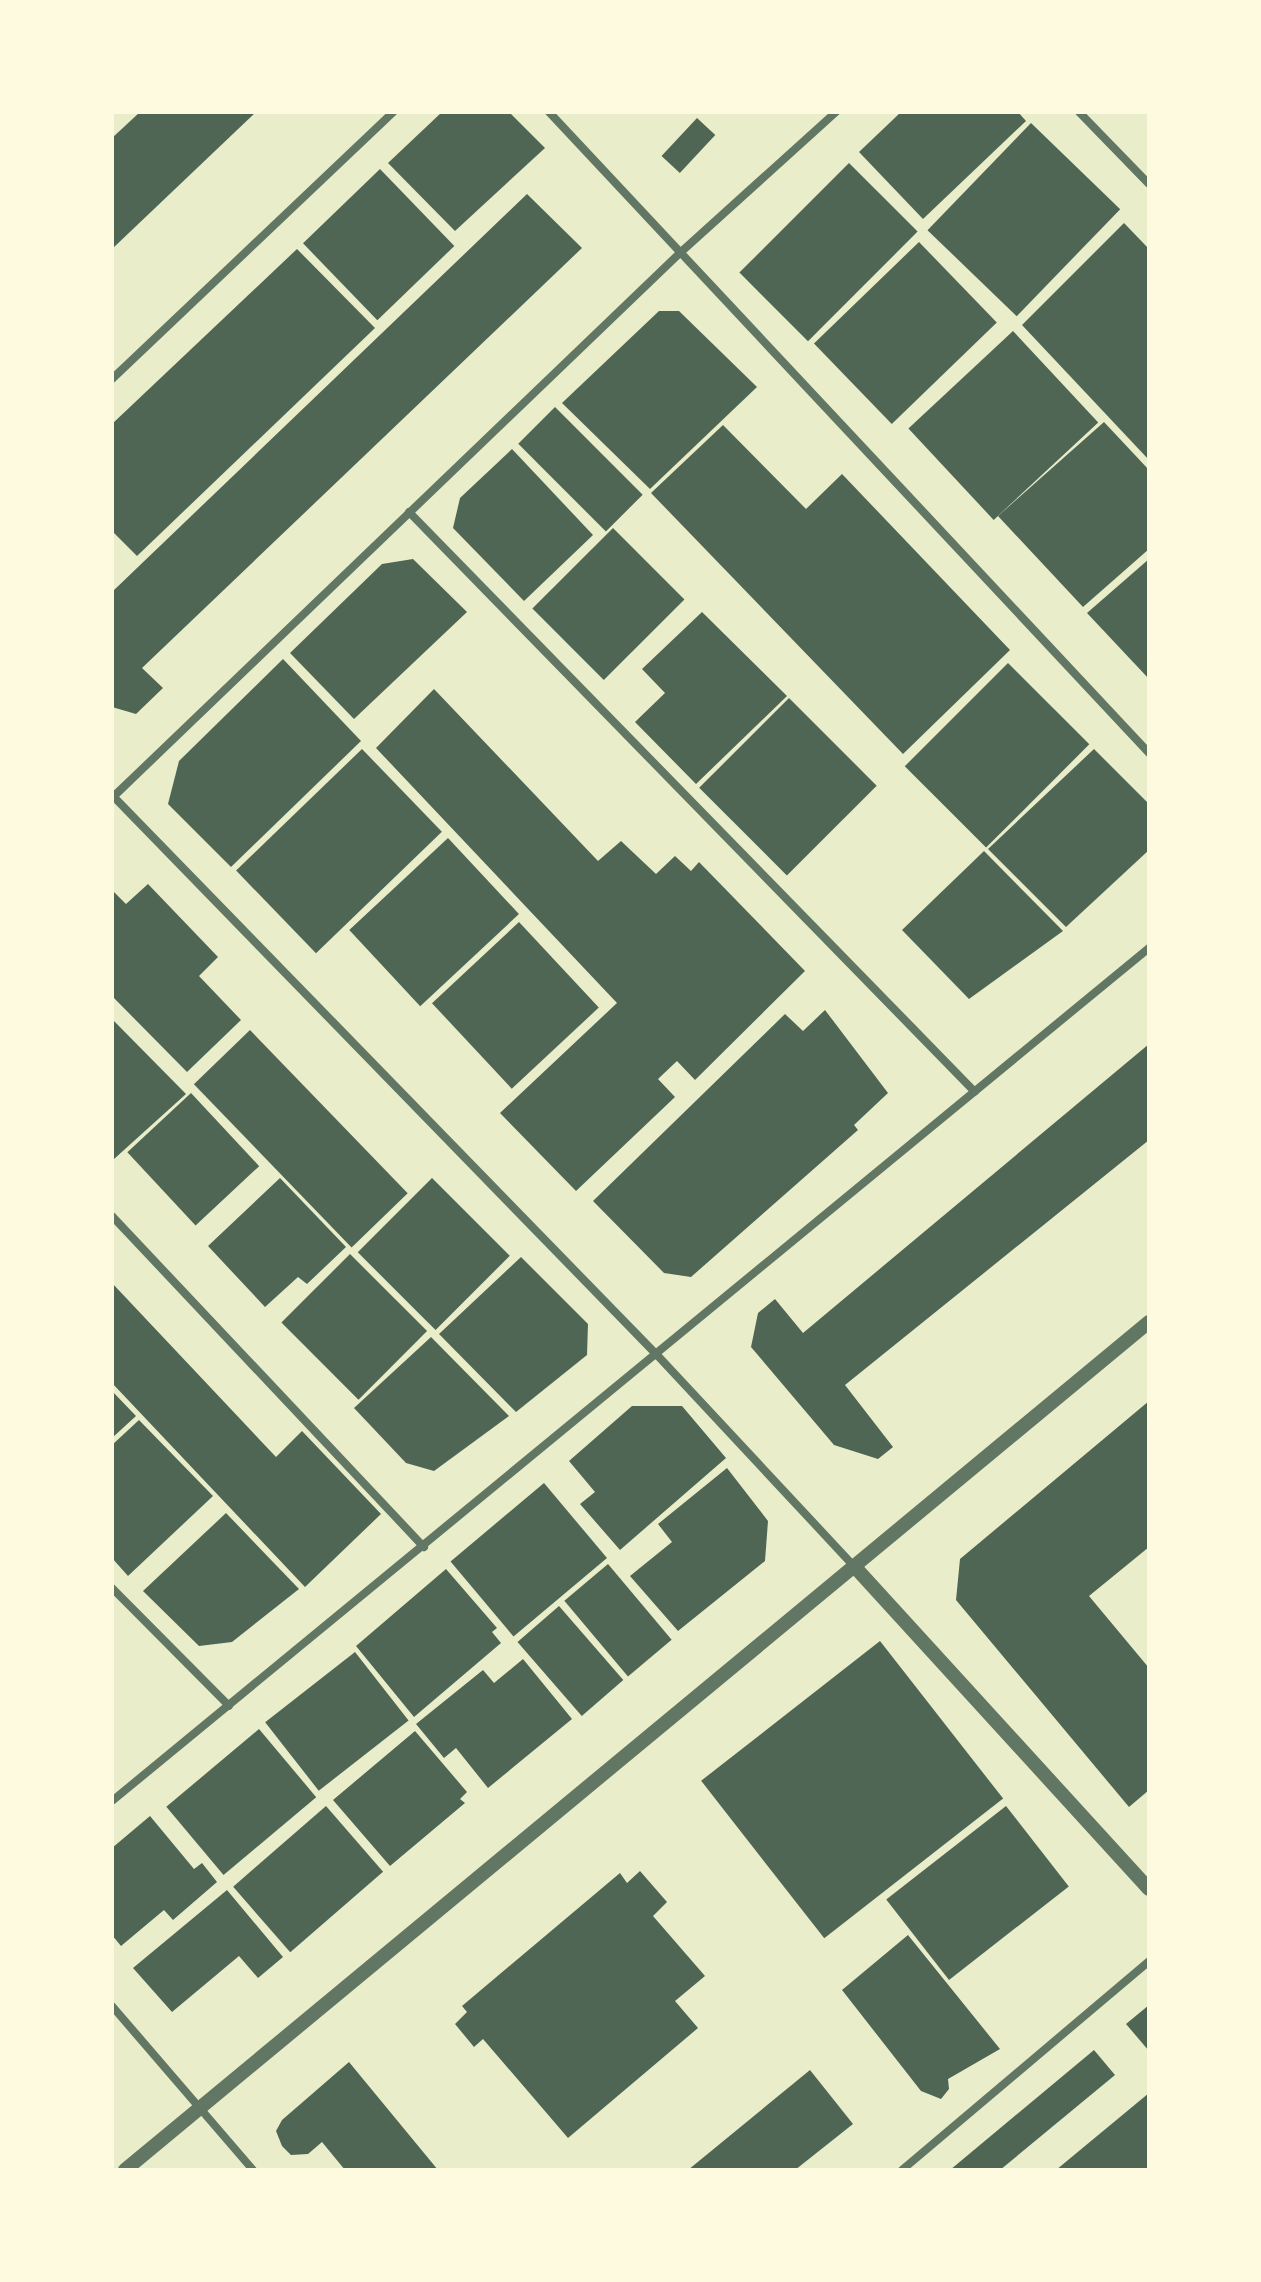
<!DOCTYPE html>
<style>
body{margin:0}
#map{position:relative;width:1261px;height:2282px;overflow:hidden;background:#e9edc9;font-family:Merriweather,serif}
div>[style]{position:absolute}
.building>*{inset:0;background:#4f6655;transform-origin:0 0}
.minor>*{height:8px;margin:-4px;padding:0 4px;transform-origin:4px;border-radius:4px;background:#617663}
.tertiary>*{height:14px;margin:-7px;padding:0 7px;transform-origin:7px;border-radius:7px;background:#617663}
span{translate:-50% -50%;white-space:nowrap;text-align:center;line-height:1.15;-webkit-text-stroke:6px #fefae0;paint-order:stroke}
.frame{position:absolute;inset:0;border:114px solid #fefae0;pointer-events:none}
</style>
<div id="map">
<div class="building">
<div style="clip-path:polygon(140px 112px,256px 112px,112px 249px,112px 138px)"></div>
<div style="clip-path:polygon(442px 112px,509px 112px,545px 148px,455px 231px,388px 163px)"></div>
<div style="clip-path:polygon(901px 112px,1018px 112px,1026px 121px,923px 219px,859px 152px)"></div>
<div style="left:697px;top:118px;width:25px;height:52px;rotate:43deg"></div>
<div style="left:1031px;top:123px;width:124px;height:149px;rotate:44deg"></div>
<div style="left:849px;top:163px;width:97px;height:155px;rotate:45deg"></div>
<div style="left:380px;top:169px;width:107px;height:107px;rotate:46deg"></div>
<div style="clip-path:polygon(527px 194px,582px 248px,142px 668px,163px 688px,136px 714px,112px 707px,112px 592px)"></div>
<div style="clip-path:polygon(1124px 223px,1149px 249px,1149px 460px,1022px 325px)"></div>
<div style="left:919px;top:242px;width:112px;height:146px;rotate:46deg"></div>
<div style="clip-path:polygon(297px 249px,375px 328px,137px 556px,112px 531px,112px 424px)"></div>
<div style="clip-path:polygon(659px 311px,679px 311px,757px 387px,650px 489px,562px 403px)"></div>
<div style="left:1013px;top:331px;width:125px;height:143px;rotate:47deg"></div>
<div style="left:555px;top:407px;width:124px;height:52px;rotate:45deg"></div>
<div style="clip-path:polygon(1104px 422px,1149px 470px,1149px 549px,1083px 607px,998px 516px)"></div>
<div style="clip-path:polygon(723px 425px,806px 509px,842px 474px,1010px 650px,903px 754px,651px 493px)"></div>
<div style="clip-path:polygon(512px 449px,593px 535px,524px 601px,453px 528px,460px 498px)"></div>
<div style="left:613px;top:528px;width:101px;height:114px;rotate:45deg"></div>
<div style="clip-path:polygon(413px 559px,467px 612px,354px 719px,290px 653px,382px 564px)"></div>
<div style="clip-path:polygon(1149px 559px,1149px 679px,1087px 613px)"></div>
<div style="clip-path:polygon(702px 612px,787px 696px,696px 784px,635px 722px,665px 693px,642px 669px)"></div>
<div style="clip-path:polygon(283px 659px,361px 741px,231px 867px,168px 804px,179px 761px)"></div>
<div style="left:1008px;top:663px;width:115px;height:146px;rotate:45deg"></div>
<div style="clip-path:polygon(434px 689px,598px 861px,621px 841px,656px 874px,675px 856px,691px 871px,699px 862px,805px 971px,695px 1080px,677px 1061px,658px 1079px,675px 1097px,576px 1191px,500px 1113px,617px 1003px,376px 748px)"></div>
<div style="left:789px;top:698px;width:124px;height:127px;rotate:45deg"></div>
<div style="left:362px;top:749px;width:115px;height:175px;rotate:46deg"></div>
<div style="clip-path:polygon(1094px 749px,1149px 804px,1149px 850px,1066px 927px,988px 849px)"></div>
<div style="left:448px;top:838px;width:104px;height:135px;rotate:47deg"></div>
<div style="clip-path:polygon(984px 851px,1063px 931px,969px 999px,902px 930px)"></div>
<div style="clip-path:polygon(148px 884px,218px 957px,199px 976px,241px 1020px,187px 1072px,112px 996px,112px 890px,126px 904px)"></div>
<div style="left:519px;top:922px;width:117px;height:119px;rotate:47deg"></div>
<div style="clip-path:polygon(825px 1010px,888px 1093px,854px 1125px,858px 1130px,691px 1277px,664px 1273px,593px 1201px,785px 1014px,803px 1031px)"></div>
<div style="clip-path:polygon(112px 1019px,186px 1094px,114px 1159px,112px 1157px)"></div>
<div style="left:250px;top:1030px;width:227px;height:78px;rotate:46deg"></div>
<div style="clip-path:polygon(1149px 1044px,1149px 1140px,845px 1385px,893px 1447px,878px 1459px,834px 1445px,751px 1347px,758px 1313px,775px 1299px,803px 1333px)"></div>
<div style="left:191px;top:1093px;width:100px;height:87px;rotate:47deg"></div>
<div style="clip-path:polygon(280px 1178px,346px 1247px,307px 1284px,298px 1277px,265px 1307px,208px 1246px)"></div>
<div style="left:432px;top:1178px;width:110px;height:105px;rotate:45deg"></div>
<div style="left:350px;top:1254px;width:109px;height:97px;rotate:45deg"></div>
<div style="clip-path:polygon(521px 1257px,588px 1324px,587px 1355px,516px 1412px,439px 1334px)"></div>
<div style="clip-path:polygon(112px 1283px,276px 1457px,302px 1431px,381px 1514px,305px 1587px,112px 1383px)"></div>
<div style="clip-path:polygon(431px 1337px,509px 1416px,434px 1471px,406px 1463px,354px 1408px)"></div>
<div style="clip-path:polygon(112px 1391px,136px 1416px,112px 1438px)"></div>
<div style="clip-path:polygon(1149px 1401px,1149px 1547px,1089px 1596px,1149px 1668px,1149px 1790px,1129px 1807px,956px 1600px,960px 1559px)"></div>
<div style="clip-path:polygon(632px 1406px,682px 1406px,726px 1458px,620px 1550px,580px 1504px,595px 1492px,569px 1461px)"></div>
<div style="clip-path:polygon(139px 1420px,213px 1496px,128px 1576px,112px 1558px,112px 1445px)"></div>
<div style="clip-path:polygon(727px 1468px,768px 1521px,765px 1561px,678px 1631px,630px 1576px,672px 1542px,658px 1524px)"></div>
<div style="left:544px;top:1483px;width:98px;height:122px;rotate:50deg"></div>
<div style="clip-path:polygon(226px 1513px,299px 1589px,232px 1642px,199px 1646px,143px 1591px)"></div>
<div style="left:608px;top:1564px;width:99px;height:57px;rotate:50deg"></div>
<div style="clip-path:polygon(446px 1569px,497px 1628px,492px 1632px,501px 1643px,414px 1717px,356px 1646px)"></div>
<div style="left:559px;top:1606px;width:98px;height:55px;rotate:49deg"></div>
<div style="left:880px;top:1641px;width:200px;height:227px;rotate:52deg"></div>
<div style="left:355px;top:1652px;width:87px;height:114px;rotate:52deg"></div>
<div style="clip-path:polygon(523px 1659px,572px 1719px,488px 1788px,456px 1748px,444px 1758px,416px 1724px,483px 1670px,494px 1683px)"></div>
<div style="left:259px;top:1729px;width:89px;height:121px;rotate:50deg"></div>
<div style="clip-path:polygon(415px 1731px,467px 1792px,460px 1799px,465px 1803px,390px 1866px,333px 1800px)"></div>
<div style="left:326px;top:1806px;width:87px;height:123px;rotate:49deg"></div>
<div style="left:1006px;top:1806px;width:102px;height:152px;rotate:52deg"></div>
<div style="clip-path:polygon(150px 1816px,194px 1869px,202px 1863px,217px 1882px,173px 1920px,164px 1910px,121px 1946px,112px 1935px,112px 1848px)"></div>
<div style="clip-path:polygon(640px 1871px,667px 1902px,653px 1916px,705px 1976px,675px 2001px,698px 2028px,568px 2138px,483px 2039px,474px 2047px,455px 2024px,467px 2012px,462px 2006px,620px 1873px,627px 1883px)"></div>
<div style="clip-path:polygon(227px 1890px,283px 1957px,258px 1978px,239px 1956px,172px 2012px,133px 1968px)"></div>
<div style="clip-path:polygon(908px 1935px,1000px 2049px,948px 2079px,949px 2089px,941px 2099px,921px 2091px,842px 1990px)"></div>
<div style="clip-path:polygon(1149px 2005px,1149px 2051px,1126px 2024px)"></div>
<div style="clip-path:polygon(1094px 2050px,1115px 2075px,1000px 2170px,950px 2170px)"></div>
<div style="clip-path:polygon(349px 2062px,438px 2170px,345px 2170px,322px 2142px,308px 2154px,291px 2155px,282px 2146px,276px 2131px,282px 2120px)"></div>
<div style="clip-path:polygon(810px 2070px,853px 2124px,795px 2170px,688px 2170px)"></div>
<div style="clip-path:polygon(1149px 2093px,1149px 2170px,1056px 2170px)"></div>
</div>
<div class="minor">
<div style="left:549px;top:112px;width:878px;rotate:46.89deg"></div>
<div style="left:1079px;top:112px;width:100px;rotate:45.8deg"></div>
<div style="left:112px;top:379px;width:388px;rotate:-43.5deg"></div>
<div style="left:409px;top:512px;width:810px;rotate:45.7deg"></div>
<div style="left:112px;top:795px;width:783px;rotate:45.78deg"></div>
<div style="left:658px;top:1356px;width:287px;rotate:47deg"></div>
<div style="left:112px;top:798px;width:789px;rotate:-43.82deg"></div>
<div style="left:681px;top:252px;width:209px;rotate:-42.1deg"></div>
<div style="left:112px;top:1216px;width:455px;rotate:46.7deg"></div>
<div style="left:112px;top:1588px;width:166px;rotate:45.2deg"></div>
<div style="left:112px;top:1801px;width:1343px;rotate:-39.44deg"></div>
<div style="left:112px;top:2006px;width:216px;rotate:49.3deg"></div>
<div style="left:902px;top:2170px;width:324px;rotate:-40.2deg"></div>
</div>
<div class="tertiary">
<div style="left:854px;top:1566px;width:437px;rotate:47.6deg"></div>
<div style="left:125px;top:2170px;width:1330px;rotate:-39.63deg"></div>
</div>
<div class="frame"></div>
</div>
